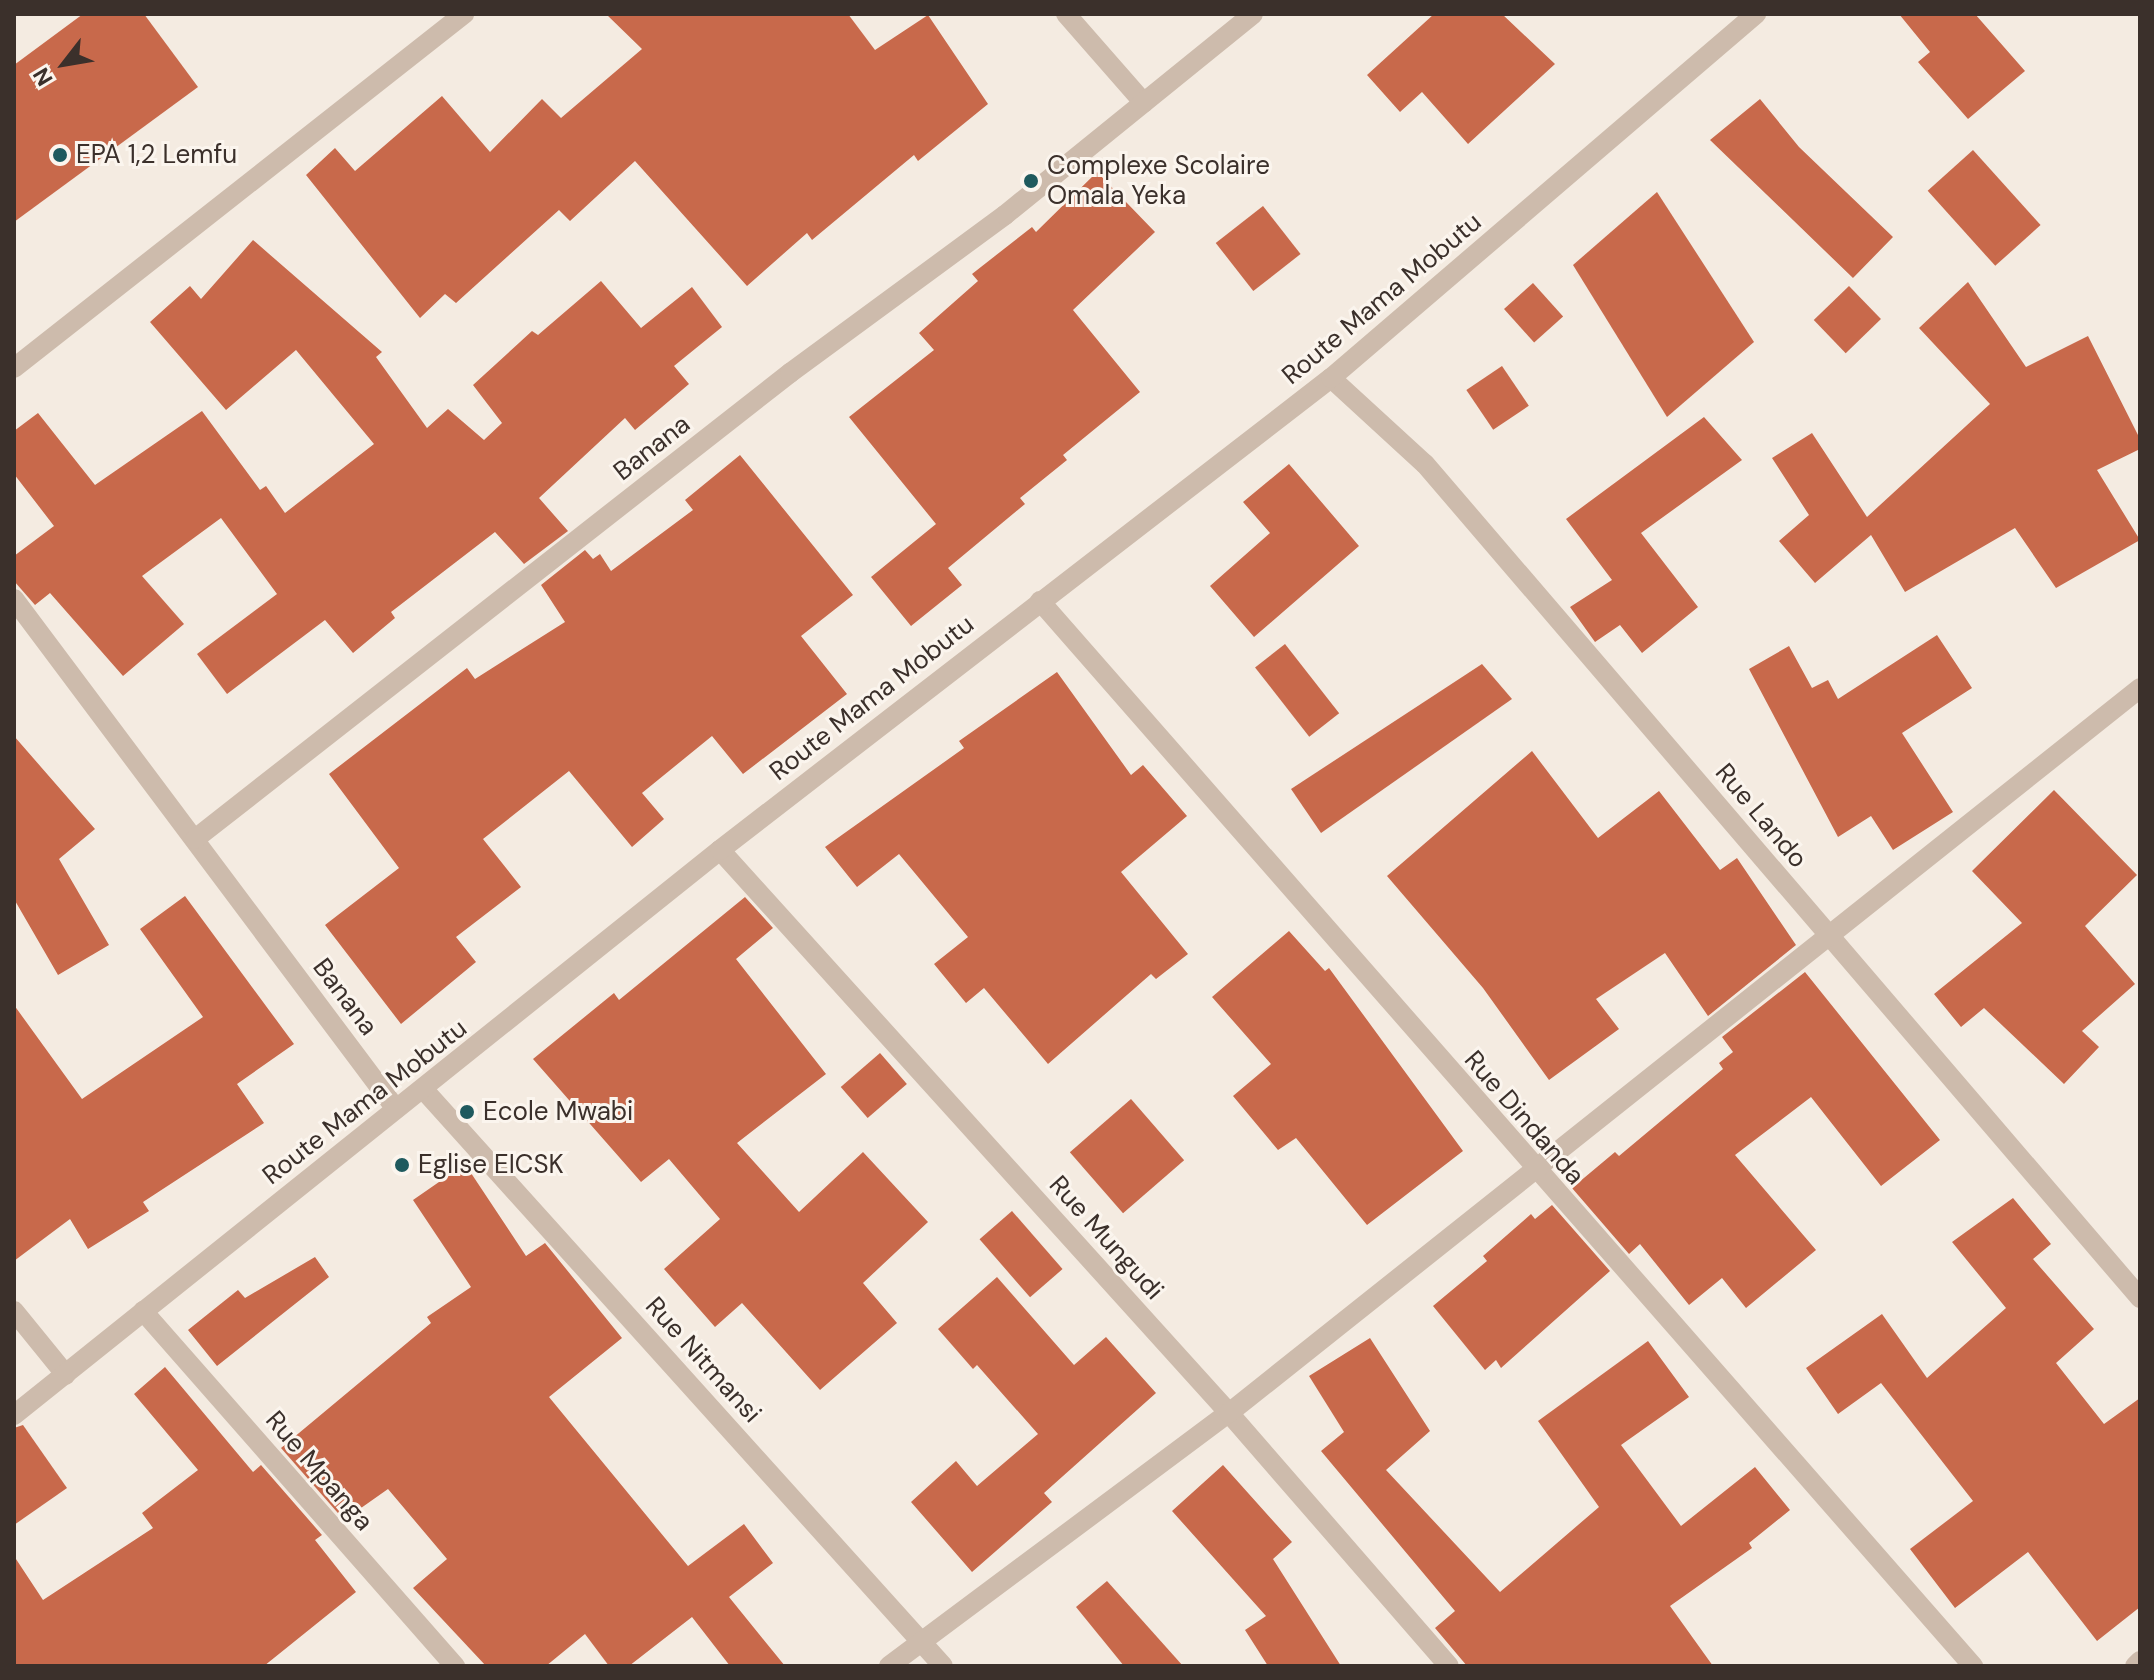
<!DOCTYPE html>
<style>
body{margin:0}
#map{position:relative;width:2154px;height:1680px;overflow:hidden;background:#f4ebe1;font-family:"DM Sans",sans-serif}
div>[style]{position:absolute}
.building>*{inset:0;background:#c8694b;transform-origin:0 0}
.minor>*{height:20px;margin:-10px;padding:0 10px;transform-origin:10px;border-radius:10px;background:#cdbbac}
.tertiary>*{height:20px;margin:-10px;padding:0 10px;transform-origin:10px;border-radius:10px;background:#cdbbac}
.dots>*{width:22px;height:22px;translate:-50% -50%;box-sizing:border-box;border:4px solid #fbf5ee;border-radius:50%}
span{translate:-50% -50%;white-space:nowrap;text-align:center;line-height:1.15;-webkit-text-stroke:6px #fbf5ee;paint-order:stroke}
.poi-label{font-size:26px;color:#3b302b}
.left{translate:0 -50%;text-align:left}
.street-label{font-size:26px;color:#3b302b}
.frame{position:absolute;inset:0;border:16px solid #3b302b;pointer-events:none}
.north{position:absolute;left:24px;top:24px;width:80px;height:80px;-webkit-text-stroke:6px #fbf5ee;paint-order:stroke;rotate:239deg;font-size:22px;font-weight:700;line-height:32px;text-align:center;color:#3b302b}
.north::after{content:'';display:block;margin:auto;width:28px;height:36px;background:#3b302b;clip-path:polygon(50% 0,100% 100%,50% 72%,0 100%)}
</style>
<div id="map">
<div class="building">
<div style="clip-path:polygon(83px 14px,144px 14px,198px 87px,14px 222px,14px 65px)"></div>
<div style="clip-path:polygon(606px 14px,848px 14px,875px 50px,928px 15px,988px 104px,918px 161px,914px 155px,812px 240px,807px 233px,747px 286px,635px 161px,570px 221px,559px 210px,456px 303px,445px 294px,420px 318px,306px 175px,335px 148px,355px 171px,442px 96px,490px 152px,542px 99px,561px 118px,642px 49px)"></div>
<div style="clip-path:polygon(1434px 14px,1502px 14px,1555px 64px,1468px 144px,1422px 92px,1400px 112px,1367px 75px)"></div>
<div style="clip-path:polygon(1899px 14px,1975px 14px,2025px 71px,1968px 119px,1918px 62px,1930px 52px)"></div>
<div style="clip-path:polygon(1760px 99px,1799px 147px,1893px 237px,1853px 278px,1710px 140px)"></div>
<div style="left:1973px;top:150px;width:101px;height:61px;rotate:48deg"></div>
<div style="clip-path:polygon(1097px 172px,1155px 232px,1073px 310px,1140px 392px,1063px 455px,1067px 460px,1020px 498px,1025px 504px,948px 568px,962px 585px,911px 626px,871px 577px,936px 524px,849px 417px,934px 350px,919px 333px,978px 281px,972px 274px,1032px 227px,1036px 232px)"></div>
<div style="clip-path:polygon(1657px 192px,1754px 342px,1667px 417px,1573px 265px)"></div>
<div style="left:1263px;top:206px;width:61px;height:60px;rotate:52deg"></div>
<div style="clip-path:polygon(253px 240px,382px 352px,376px 357px,427px 428px,448px 409px,484px 440px,502px 423px,473px 385px,532px 331px,538px 335px,601px 281px,641px 328px,692px 287px,722px 327px,674px 366px,689px 384px,635px 430px,625px 418px,539px 498px,568px 531px,524px 564px,495px 532px,391px 612px,395px 618px,353px 653px,325px 620px,227px 694px,197px 654px,277px 594px,221px 518px,142px 576px,184px 624px,123px 676px,50px 593px,35px 605px,14px 581px,14px 556px,54px 526px,14px 474px,14px 431px,38px 413px,95px 485px,202px 411px,260px 490px,266px 486px,285px 513px,374px 444px,296px 350px,226px 410px,150px 322px,190px 286px,201px 299px)"></div>
<div style="clip-path:polygon(1968px 282px,2026px 367px,2088px 336px,2140px 439px,2140px 449px,2097px 470px,2140px 540px,2056px 588px,2015px 528px,1905px 592px,1871px 535px,1815px 583px,1779px 541px,1809px 515px,1772px 458px,1812px 433px,1867px 517px,1990px 404px,1919px 328px)"></div>
<div style="left:1533px;top:283px;width:45px;height:39px;rotate:48deg"></div>
<div style="left:1849px;top:286px;width:46px;height:49px;rotate:46deg"></div>
<div style="left:1502px;top:366px;width:48px;height:43px;rotate:56deg"></div>
<div style="clip-path:polygon(1704px 417px,1742px 460px,1641px 533px,1698px 607px,1642px 653px,1620px 625px,1595px 642px,1570px 607px,1612px 580px,1566px 519px)"></div>
<div style="clip-path:polygon(740px 455px,853px 595px,801px 636px,847px 694px,743px 774px,712px 736px,642px 793px,664px 819px,632px 847px,569px 771px,483px 839px,521px 887px,456px 937px,476px 962px,401px 1024px,325px 925px,399px 868px,329px 774px,467px 668px,475px 679px,565px 622px,541px 585px,585px 550px,593px 559px,600px 554px,611px 571px,693px 510px,685px 500px)"></div>
<div style="clip-path:polygon(1289px 464px,1359px 546px,1254px 637px,1210px 586px,1270px 533px,1243px 502px)"></div>
<div style="clip-path:polygon(1937px 635px,1972px 688px,1902px 733px,1953px 812px,1893px 850px,1871px 816px,1838px 837px,1749px 669px,1789px 646px,1812px 688px,1828px 680px,1838px 699px)"></div>
<div style="left:1285px;top:644px;width:88px;height:38px;rotate:52deg"></div>
<div style="clip-path:polygon(1482px 664px,1512px 699px,1321px 833px,1291px 789px)"></div>
<div style="clip-path:polygon(1057px 672px,1131px 775px,1143px 765px,1187px 816px,1121px 872px,1188px 954px,1156px 979px,1151px 974px,1048px 1064px,984px 988px,966px 1003px,934px 964px,968px 937px,899px 854px,857px 887px,825px 847px,964px 748px,959px 741px)"></div>
<div style="clip-path:polygon(14px 736px,95px 829px,59px 859px,109px 945px,58px 975px,14px 899px)"></div>
<div style="clip-path:polygon(1532px 751px,1598px 838px,1659px 791px,1720px 870px,1737px 858px,1796px 945px,1708px 1016px,1665px 953px,1596px 999px,1619px 1029px,1549px 1080px,1483px 988px,1387px 876px)"></div>
<div style="clip-path:polygon(2054px 790px,2137px 875px,2085px 926px,2135px 984px,2082px 1031px,2099px 1047px,2064px 1084px,1984px 1008px,1961px 1027px,1934px 994px,2022px 923px,1972px 871px)"></div>
<div style="clip-path:polygon(185px 896px,294px 1044px,237px 1084px,264px 1123px,143px 1202px,149px 1211px,88px 1249px,70px 1219px,14px 1261px,14px 1005px,82px 1099px,203px 1017px,140px 929px)"></div>
<div style="clip-path:polygon(745px 897px,773px 928px,736px 959px,826px 1074px,737px 1143px,799px 1212px,863px 1152px,928px 1222px,863px 1283px,897px 1323px,820px 1390px,742px 1303px,715px 1327px,664px 1269px,720px 1219px,669px 1159px,641px 1182px,533px 1059px,614px 993px,619px 1000px)"></div>
<div style="clip-path:polygon(1289px 931px,1325px 971px,1329px 968px,1463px 1151px,1367px 1225px,1296px 1138px,1278px 1150px,1233px 1096px,1271px 1064px,1212px 997px)"></div>
<div style="clip-path:polygon(1805px 972px,1940px 1140px,1881px 1186px,1811px 1097px,1735px 1155px,1816px 1250px,1746px 1308px,1722px 1278px,1689px 1305px,1640px 1244px,1629px 1254px,1572px 1188px,1615px 1152px,1619px 1156px,1723px 1069px,1719px 1063px,1733px 1052px,1722px 1037px)"></div>
<div style="left:880px;top:1053px;width:41px;height:52px;rotate:49deg"></div>
<div style="left:1131px;top:1099px;width:81px;height:81px;rotate:49deg"></div>
<div style="clip-path:polygon(465px 1164px,526px 1256px,545px 1243px,622px 1338px,549px 1397px,688px 1566px,744px 1524px,773px 1563px,729px 1597px,785px 1666px,730px 1666px,692px 1617px,629px 1666px,609px 1666px,585px 1634px,546px 1666px,486px 1666px,413px 1588px,447px 1559px,388px 1489px,344px 1520px,281px 1448px,431px 1323px,427px 1317px,471px 1287px,413px 1200px)"></div>
<div style="clip-path:polygon(2013px 1198px,2051px 1244px,2033px 1259px,2094px 1329px,2056px 1363px,2104px 1424px,2140px 1398px,2140px 1607px,2097px 1641px,2028px 1552px,1955px 1608px,1910px 1549px,1973px 1501px,1881px 1383px,1838px 1414px,1806px 1368px,1882px 1314px,1927px 1378px,2006px 1308px,1952px 1242px)"></div>
<div style="clip-path:polygon(1552px 1205px,1610px 1271px,1501px 1368px,1496px 1360px,1485px 1370px,1433px 1306px,1487px 1261px,1483px 1256px,1531px 1214px,1535px 1219px)"></div>
<div style="left:1012px;top:1211px;width:77px;height:43px;rotate:49deg"></div>
<div style="clip-path:polygon(315px 1257px,329px 1277px,217px 1366px,188px 1330px,238px 1290px,245px 1298px)"></div>
<div style="clip-path:polygon(997px 1277px,1074px 1365px,1106px 1337px,1156px 1393px,1044px 1493px,1052px 1502px,972px 1572px,911px 1502px,956px 1461px,977px 1486px,1038px 1434px,977px 1365px,973px 1369px,938px 1329px)"></div>
<div style="clip-path:polygon(1370px 1338px,1430px 1431px,1386px 1470px,1500px 1592px,1599px 1507px,1538px 1421px,1648px 1341px,1689px 1397px,1621px 1445px,1681px 1526px,1755px 1467px,1790px 1510px,1749px 1543px,1752px 1548px,1670px 1606px,1713px 1666px,1467px 1666px,1435px 1628px,1455px 1611px,1321px 1451px,1344px 1432px,1309px 1376px)"></div>
<div style="clip-path:polygon(165px 1367px,253px 1472px,261px 1465px,322px 1535px,315px 1540px,356px 1592px,264px 1666px,14px 1666px,14px 1556px,43px 1600px,153px 1528px,142px 1513px,198px 1470px,134px 1394px)"></div>
<div style="clip-path:polygon(23px 1425px,67px 1488px,14px 1525px,14px 1428px)"></div>
<div style="clip-path:polygon(1223px 1465px,1292px 1542px,1273px 1559px,1341px 1666px,1268px 1666px,1245px 1630px,1266px 1616px,1172px 1511px)"></div>
<div style="clip-path:polygon(1107px 1581px,1183px 1666px,1124px 1666px,1076px 1607px)"></div>
</div>
<div class="minor">
<div style="left:1066px;top:14px;width:118px;rotate:48.8deg"></div>
<div style="left:14px;top:368px;width:573px;rotate:-38.19deg"></div>
<div style="left:1331px;top:378px;width:127px;rotate:42.5deg"></div>
<div style="left:1425px;top:464px;width:1099px;rotate:49.39deg"></div>
<div style="left:14px;top:599px;width:637px;rotate:53.17deg"></div>
<div style="left:1040px;top:601px;width:1416px;rotate:48.78deg"></div>
<div style="left:195px;top:839px;width:756px;rotate:-38.07deg"></div>
<div style="left:790px;top:373px;width:267px;rotate:-36.3deg"></div>
<div style="left:1005px;top:215px;width:319px;rotate:-39deg"></div>
<div style="left:720px;top:850px;width:759px;rotate:47.88deg"></div>
<div style="left:1229px;top:1413px;width:335px;rotate:49deg"></div>
<div style="left:424px;top:1090px;width:775px;rotate:47.98deg"></div>
<div style="left:14px;top:1311px;width:82px;rotate:50.9deg"></div>
<div style="left:143px;top:1311px;width:473px;rotate:48.7deg"></div>
<div style="left:889px;top:1666px;width:424px;rotate:-36.7deg"></div>
<div style="left:1229px;top:1413px;width:1164px;rotate:-38.51deg"></div>
<div style="left:2135px;top:1666px;width:7px;rotate:-45deg"></div>
</div>
<div class="tertiary">
<div style="left:14px;top:1415px;width:904px;rotate:-38.67deg"></div>
<div style="left:720px;top:850px;width:772px;rotate:-37.69deg"></div>
<div style="left:1331px;top:378px;width:560px;rotate:-40.58deg"></div>
</div>
<div class="dots">
<div style="left:60px;top:155px;background:#1f5a5e"></div>
<div style="left:1031px;top:181px;background:#1f5a5e"></div>
<div style="left:467px;top:1112px;background:#1f5a5e"></div>
<div style="left:402px;top:1165px;background:#1f5a5e"></div>
</div>
<div class="poi-label">
<span class="left" style="left:76px;top:155px">EPA 1,2 Lemfu</span>
<span class="left" style="left:1047px;top:181px">Complexe Scolaire<br>Omala Yeka</span>
<span class="left" style="left:483px;top:1112px">Ecole Mwabi</span>
<span class="left" style="left:418px;top:1165px">Eglise EICSK</span>
</div>
<div class="street-label">
<span style="left:1382px;top:299px;rotate:-40deg">Route Mama Mobutu</span>
<span style="left:652px;top:448px;rotate:-38deg">Banana</span>
<span style="left:872px;top:698px;rotate:-38deg">Route Mama Mobutu</span>
<span style="left:1761px;top:816px;rotate:50deg">Rue Lando</span>
<span style="left:345px;top:997px;rotate:53deg">Banana</span>
<span style="left:365px;top:1102px;rotate:-38deg">Route Mama Mobutu</span>
<span style="left:1524px;top:1118px;rotate:49deg">Rue Dindanda</span>
<span style="left:1106px;top:1238px;rotate:48deg">Rue Mungudi</span>
<span style="left:703px;top:1360px;rotate:48deg">Rue Nitmansi</span>
<span style="left:319px;top:1471px;rotate:49deg">Rue Mpanga</span>
</div>
<div class="frame"></div>
<div class="north">N</div>
</div>
